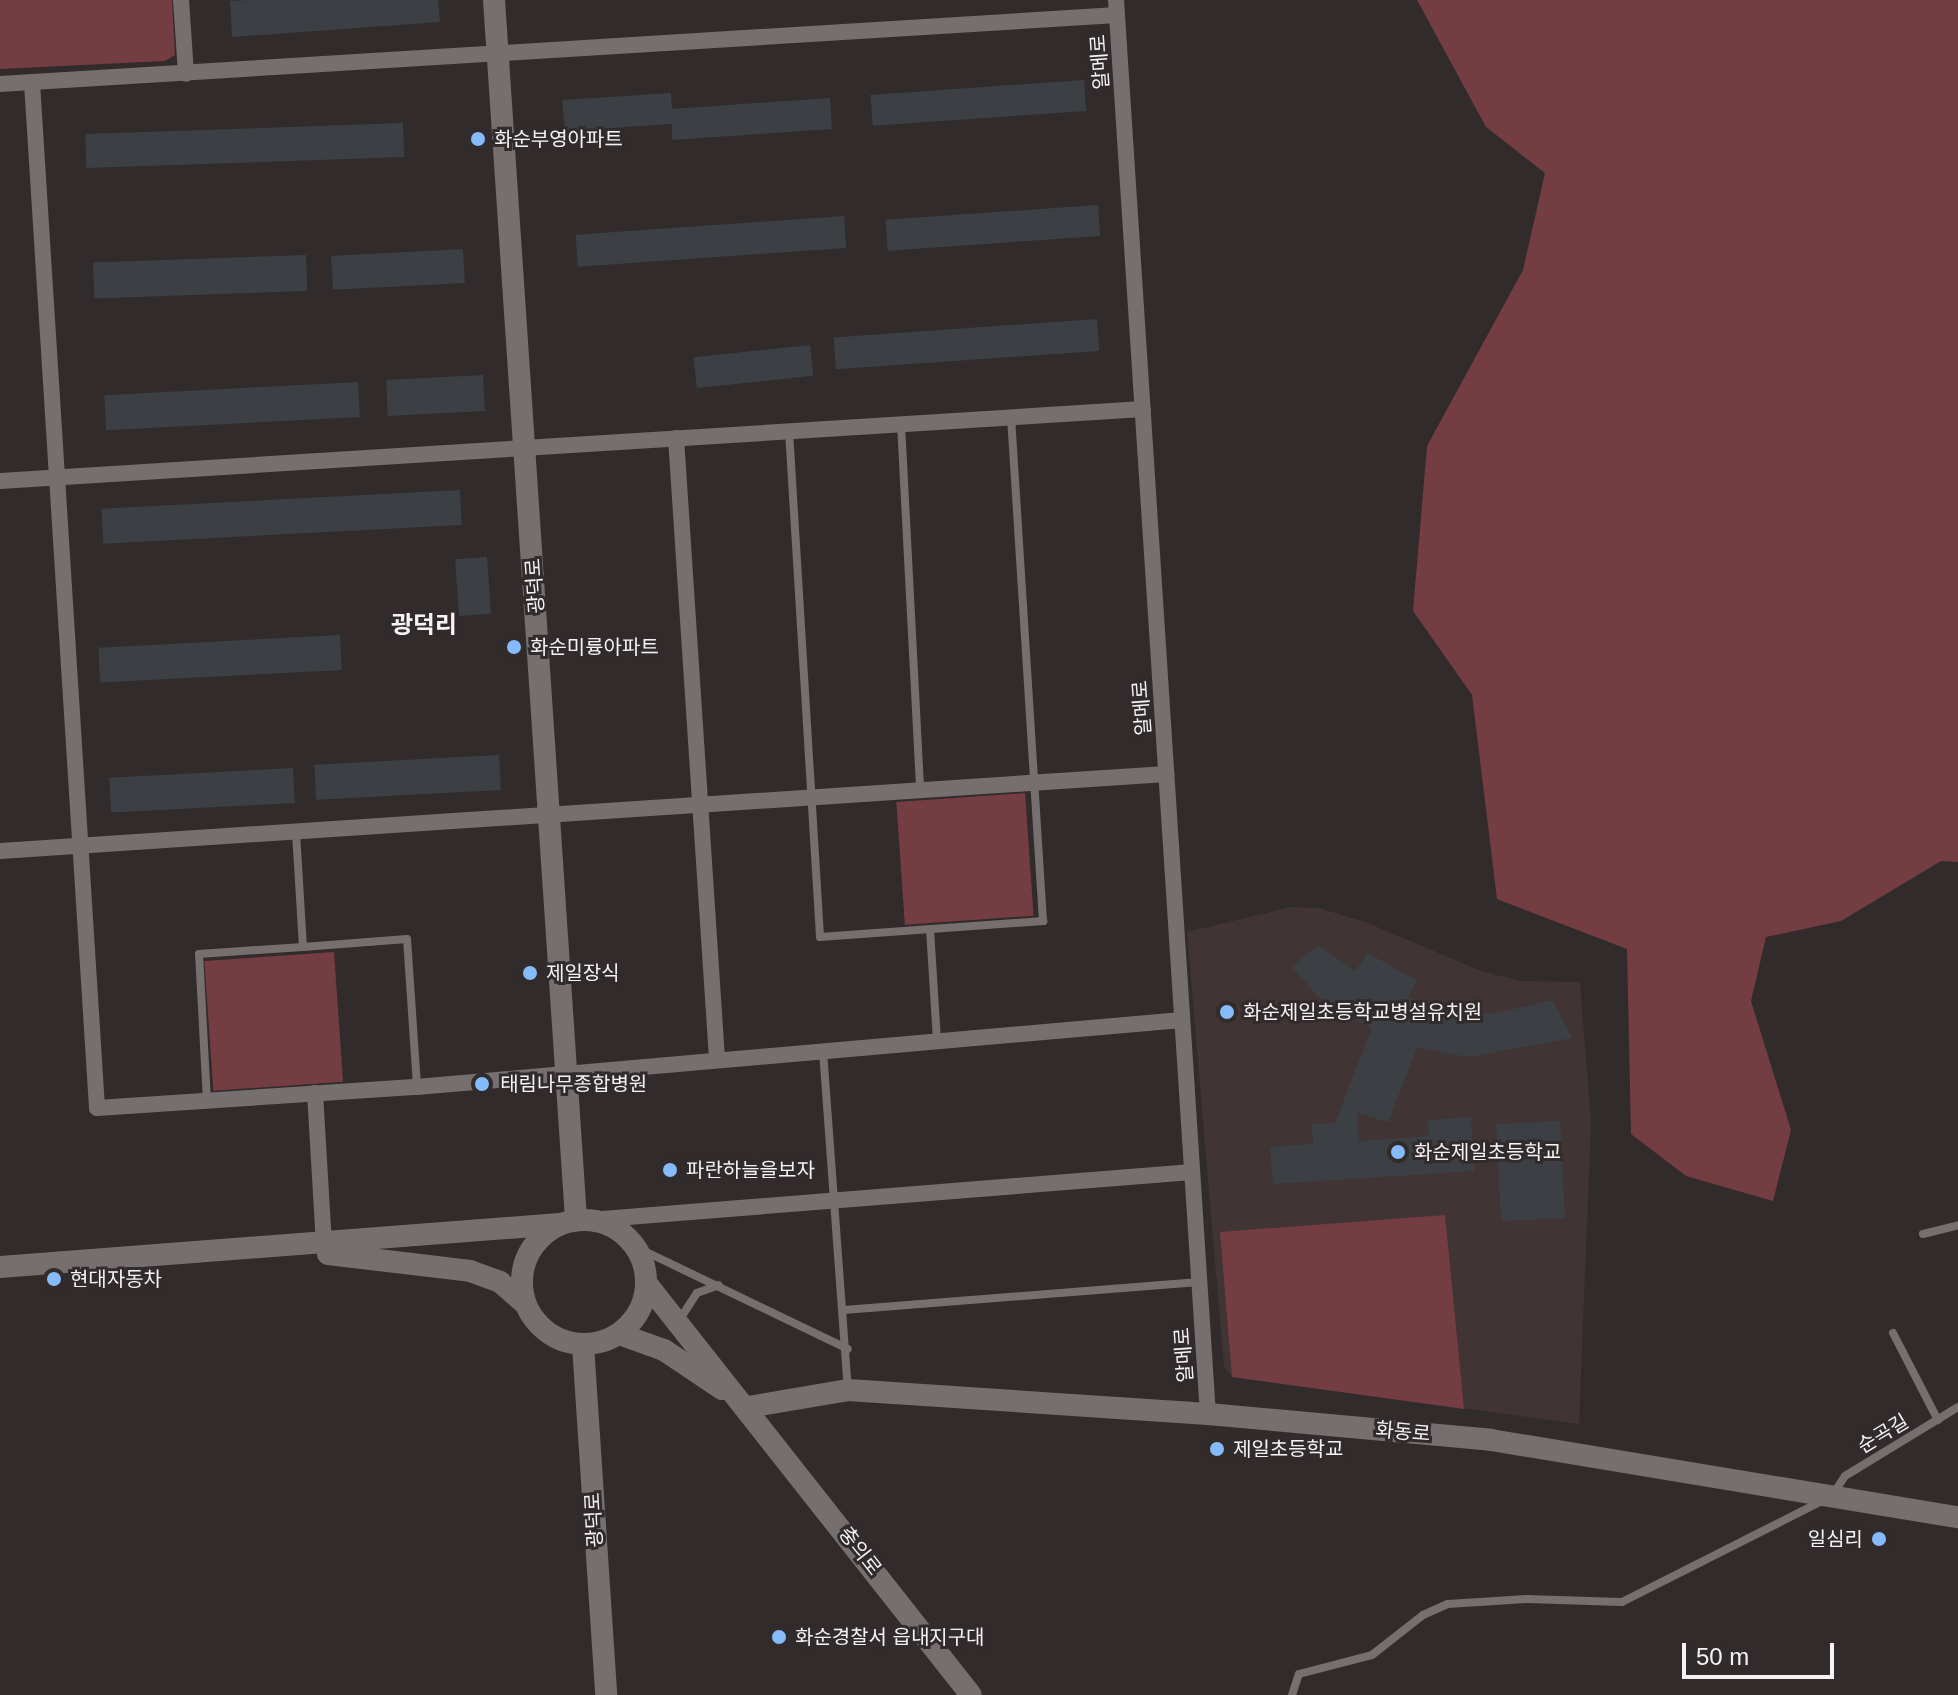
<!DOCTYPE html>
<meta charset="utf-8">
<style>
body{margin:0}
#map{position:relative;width:1958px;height:1695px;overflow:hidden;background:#312b2c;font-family:Arial,"Noto Sans KR",sans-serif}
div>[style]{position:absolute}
.built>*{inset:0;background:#413435}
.green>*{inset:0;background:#733d42;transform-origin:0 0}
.building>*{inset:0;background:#3c4044;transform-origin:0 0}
.service>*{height:8px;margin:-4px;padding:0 4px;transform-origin:4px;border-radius:4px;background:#756f6f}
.minor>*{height:16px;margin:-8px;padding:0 8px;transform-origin:8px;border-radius:8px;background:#756f6f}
.tertiary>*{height:22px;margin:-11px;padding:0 11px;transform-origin:11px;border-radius:11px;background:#756f6f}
.tertiary>.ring{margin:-11px;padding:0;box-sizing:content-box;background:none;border:22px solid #756f6f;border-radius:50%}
.dots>*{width:22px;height:22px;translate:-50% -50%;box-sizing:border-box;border:4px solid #312b2c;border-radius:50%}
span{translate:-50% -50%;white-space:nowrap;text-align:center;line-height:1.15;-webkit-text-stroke:6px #312b2c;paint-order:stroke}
.street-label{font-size:20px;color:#f6f2f3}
.poi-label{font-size:20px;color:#f6f2f3}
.left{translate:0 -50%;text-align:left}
.right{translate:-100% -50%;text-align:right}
.quarter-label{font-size:24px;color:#f6f2f3;font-weight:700}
.scale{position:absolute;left:1682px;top:1643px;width:152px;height:36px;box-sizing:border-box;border:4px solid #f6f2f3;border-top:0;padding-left:10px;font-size:24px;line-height:28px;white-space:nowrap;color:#f6f2f3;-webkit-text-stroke:6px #312b2c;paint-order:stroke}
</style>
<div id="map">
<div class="built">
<div style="clip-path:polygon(1291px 907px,1319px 908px,1368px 923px,1481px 971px,1520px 981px,1580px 982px,1591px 1123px,1579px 1424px,1232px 1377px,1224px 1367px,1187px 932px)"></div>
</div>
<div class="green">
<div style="clip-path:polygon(0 0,172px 0,175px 55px,165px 61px,0 69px)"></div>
<div style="clip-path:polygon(1417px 0,1958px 0,1958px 862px,1941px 861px,1841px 921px,1766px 937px,1751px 1001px,1791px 1130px,1773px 1201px,1686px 1176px,1631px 1134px,1627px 949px,1497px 899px,1472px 695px,1413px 611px,1427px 446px,1523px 270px,1545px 173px,1486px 127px)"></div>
<div style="left:1025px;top:793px;width:123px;height:129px;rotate:86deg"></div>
<div style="left:334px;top:952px;width:130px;height:130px;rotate:86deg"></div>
<div style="clip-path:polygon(1445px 1215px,1464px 1409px,1232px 1377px,1220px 1232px)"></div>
</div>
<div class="building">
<div style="clip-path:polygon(248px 0,438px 0,440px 22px,232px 37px,230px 1px)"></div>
<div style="left:1084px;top:80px;width:31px;height:214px;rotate:86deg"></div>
<div style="clip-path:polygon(671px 93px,672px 109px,830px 98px,832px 129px,672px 140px,672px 124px,565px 131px,562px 100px)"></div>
<div style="left:403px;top:123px;width:34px;height:318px;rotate:88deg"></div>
<div style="left:1098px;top:205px;width:31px;height:213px;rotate:86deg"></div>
<div style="left:844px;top:216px;width:32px;height:269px;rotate:86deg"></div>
<div style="left:463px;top:249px;width:34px;height:132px;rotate:87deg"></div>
<div style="left:306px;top:255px;width:36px;height:213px;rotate:88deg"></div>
<div style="left:1097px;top:319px;width:32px;height:264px;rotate:86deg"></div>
<div style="left:810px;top:345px;width:31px;height:117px;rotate:84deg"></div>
<div style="left:483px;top:375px;width:36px;height:97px;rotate:87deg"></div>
<div style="left:358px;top:382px;width:35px;height:254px;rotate:87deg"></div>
<div style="left:460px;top:490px;width:35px;height:359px;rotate:87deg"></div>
<div style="left:487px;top:557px;width:57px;height:32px;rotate:86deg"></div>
<div style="left:340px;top:635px;width:35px;height:242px;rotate:87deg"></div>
<div style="left:499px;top:755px;width:35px;height:185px;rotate:87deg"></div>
<div style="left:293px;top:768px;width:35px;height:184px;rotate:87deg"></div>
<div style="clip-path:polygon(1318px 945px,1355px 971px,1368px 953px,1417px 981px,1408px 997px,1429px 1008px,1493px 1014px,1552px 1000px,1572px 1038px,1469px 1057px,1417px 1048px,1388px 1122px,1357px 1113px,1359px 1141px,1429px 1136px,1427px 1120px,1471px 1117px,1474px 1171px,1273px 1184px,1270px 1147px,1313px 1144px,1312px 1124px,1335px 1123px,1372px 1028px,1327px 1006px,1292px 967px)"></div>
<div style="left:1560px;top:1121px;width:97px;height:64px;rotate:87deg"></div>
</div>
<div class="service">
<div style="left:901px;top:424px;width:366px;rotate:87deg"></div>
<div style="left:789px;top:431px;width:507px;rotate:86.49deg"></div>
<div style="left:820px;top:937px;width:224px;rotate:-4.1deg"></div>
<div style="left:1043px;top:921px;width:505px;rotate:-93.63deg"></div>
<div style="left:930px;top:929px;width:110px;rotate:86.4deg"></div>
<div style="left:303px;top:947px;width:104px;rotate:-4.4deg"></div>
<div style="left:407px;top:939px;width:148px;rotate:86.1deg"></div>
<div style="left:823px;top:1051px;width:339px;rotate:85.8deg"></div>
<div style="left:207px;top:1101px;width:147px;rotate:-93.1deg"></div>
<div style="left:199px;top:954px;width:104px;rotate:-3.9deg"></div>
<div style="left:303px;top:947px;width:116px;rotate:-93.5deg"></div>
<div style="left:1923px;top:1234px;width:36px;rotate:-14deg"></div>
<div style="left:636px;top:1247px;width:235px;rotate:25.7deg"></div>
<div style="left:844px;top:1310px;width:356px;rotate:-4.5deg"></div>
<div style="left:680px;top:1319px;width:31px;rotate:-57deg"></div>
<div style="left:697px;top:1293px;width:23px;rotate:-20deg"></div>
<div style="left:1893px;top:1333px;width:98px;rotate:62.7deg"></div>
<div style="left:1292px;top:1695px;width:22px;rotate:-72deg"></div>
<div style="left:1299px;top:1674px;width:75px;rotate:-14.6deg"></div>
<div style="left:1372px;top:1655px;width:65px;rotate:-38.1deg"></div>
<div style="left:1423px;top:1615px;width:27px;rotate:-24deg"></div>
<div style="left:1448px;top:1604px;width:79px;rotate:-3.6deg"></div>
<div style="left:1527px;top:1599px;width:95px;rotate:1.8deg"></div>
<div style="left:1622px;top:1602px;width:235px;rotate:-26.8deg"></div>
<div style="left:1832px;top:1496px;width:24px;rotate:-57deg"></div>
<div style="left:1845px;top:1476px;width:132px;rotate:-31.4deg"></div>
</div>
<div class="minor">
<div style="left:181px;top:0;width:74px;rotate:86.1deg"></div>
<div style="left:1116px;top:0;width:1417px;rotate:86.28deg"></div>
<div style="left:32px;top:83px;width:1027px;rotate:86.37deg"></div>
<div style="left:97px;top:1108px;width:321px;rotate:-3.8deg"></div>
<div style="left:417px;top:1087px;width:768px;rotate:-5.01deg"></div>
<div style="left:0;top:84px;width:1119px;rotate:-3.53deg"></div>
<div style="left:676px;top:438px;width:622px;rotate:86.22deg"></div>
<div style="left:0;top:481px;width:1145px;rotate:-3.6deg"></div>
<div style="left:0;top:851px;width:1169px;rotate:-3.78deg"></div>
<div style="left:315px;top:1093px;width:151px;rotate:86.6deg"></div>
<div style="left:590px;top:1220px;width:604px;rotate:-4.56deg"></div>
</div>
<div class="tertiary">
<div style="left:494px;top:0;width:1223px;rotate:86.15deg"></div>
<div class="ring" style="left:522px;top:1220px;width:102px;height:102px"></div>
<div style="left:328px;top:1254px;width:143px;rotate:6.8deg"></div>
<div style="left:470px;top:1271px;width:32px;rotate:20deg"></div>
<div style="left:500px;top:1282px;width:32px;rotate:41deg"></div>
<div style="left:0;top:1267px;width:561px;rotate:-4.4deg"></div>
<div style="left:647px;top:1284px;width:523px;rotate:51.75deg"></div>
<div style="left:619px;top:1334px;width:48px;rotate:19.6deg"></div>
<div style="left:664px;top:1350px;width:70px;rotate:33.9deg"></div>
<div style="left:583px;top:1345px;width:351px;rotate:86.2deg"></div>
<div style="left:748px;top:1407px;width:101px;rotate:-9.6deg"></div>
<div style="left:848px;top:1390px;width:361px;rotate:3.8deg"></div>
<div style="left:1208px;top:1414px;width:284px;rotate:5.2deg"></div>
<div style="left:1491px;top:1440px;width:473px;rotate:9.4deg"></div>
</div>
<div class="dots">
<div style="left:478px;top:139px;background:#85bbfb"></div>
<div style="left:514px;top:647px;background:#85bbfb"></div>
<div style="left:530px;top:973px;background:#85bbfb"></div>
<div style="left:1227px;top:1012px;background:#85bbfb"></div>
<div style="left:482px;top:1084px;background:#85bbfb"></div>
<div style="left:1398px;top:1152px;background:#85bbfb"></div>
<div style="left:670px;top:1170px;background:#85bbfb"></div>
<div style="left:54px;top:1279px;background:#85bbfb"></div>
<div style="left:1217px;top:1449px;background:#85bbfb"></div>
<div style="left:1879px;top:1539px;background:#85bbfb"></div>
<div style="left:779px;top:1637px;background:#85bbfb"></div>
</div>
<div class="street-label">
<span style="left:1100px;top:62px;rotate:-94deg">알메로</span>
<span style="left:535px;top:586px;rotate:-94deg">광덕로</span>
<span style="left:1142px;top:708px;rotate:-94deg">알메로</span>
<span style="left:1184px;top:1355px;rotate:-94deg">알메로</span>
<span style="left:1403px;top:1432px;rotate:5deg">화동로</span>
<span style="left:1883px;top:1434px;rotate:-31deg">순곡길</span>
<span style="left:594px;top:1520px;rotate:-93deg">광덕로</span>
<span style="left:860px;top:1551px;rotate:52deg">충의로</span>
</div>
<div class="poi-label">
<span class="left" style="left:494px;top:139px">화순부영아파트</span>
<span class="left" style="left:530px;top:647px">화순미륭아파트</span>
<span class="left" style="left:546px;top:973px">제일장식</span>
<span class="left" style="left:1243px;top:1012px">화순제일초등학교병설유치원</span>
<span class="left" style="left:500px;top:1084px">태림나무종합병원</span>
<span class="left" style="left:1414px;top:1152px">화순제일초등학교</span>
<span class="left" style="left:686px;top:1170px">파란하늘을보자</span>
<span class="left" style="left:70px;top:1279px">현대자동차</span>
<span class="left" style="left:1233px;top:1449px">제일초등학교</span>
<span class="right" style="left:1863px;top:1539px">일심리</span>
<span class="left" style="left:795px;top:1637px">화순경찰서 읍내지구대</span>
</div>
<div class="quarter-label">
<span style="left:424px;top:625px">광덕리</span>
</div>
<div class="scale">50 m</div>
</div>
